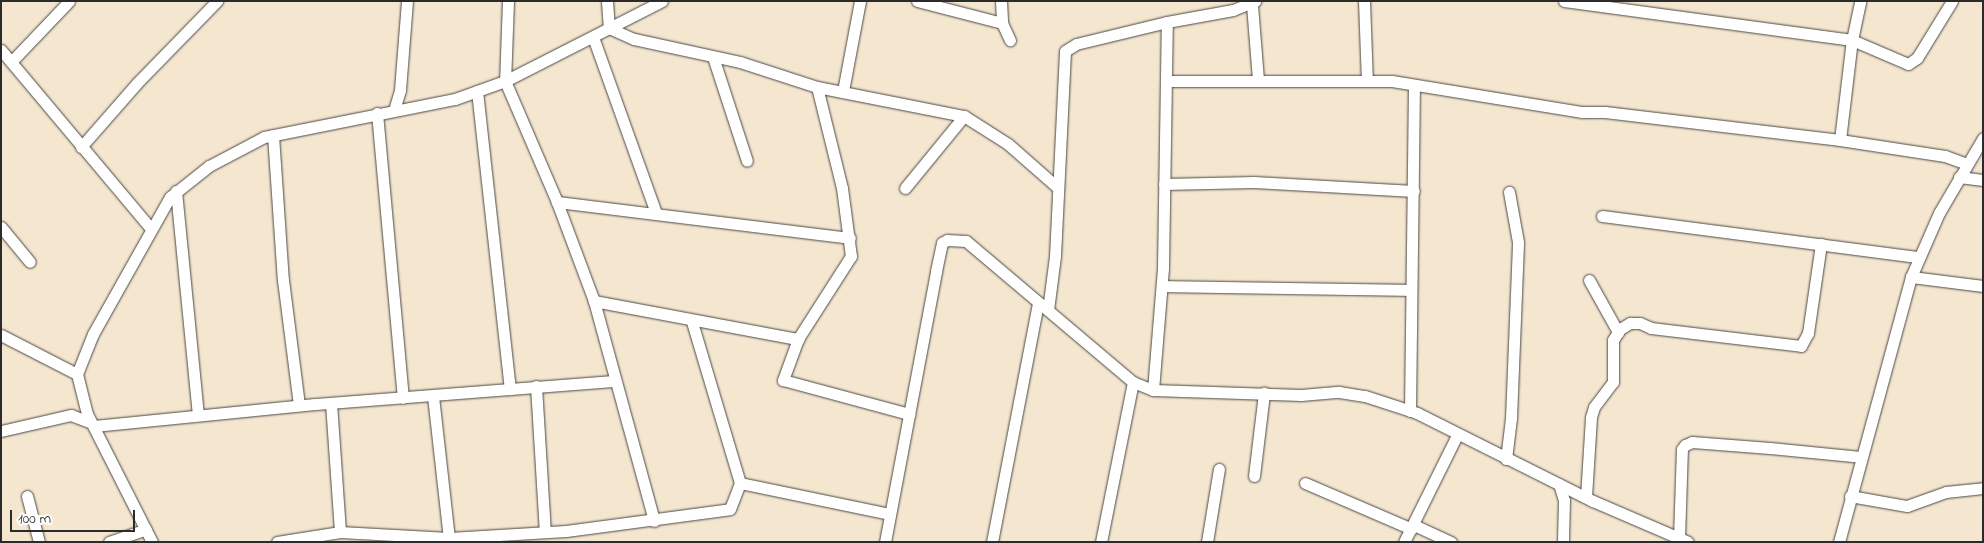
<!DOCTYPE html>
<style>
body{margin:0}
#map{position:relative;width:1984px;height:543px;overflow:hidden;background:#f4e6cf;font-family:"Indie Flower",sans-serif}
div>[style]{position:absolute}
.roads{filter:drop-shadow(0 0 1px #494744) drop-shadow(0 0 1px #494744)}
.minor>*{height:11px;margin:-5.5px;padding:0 5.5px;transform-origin:5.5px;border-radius:5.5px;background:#fff}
span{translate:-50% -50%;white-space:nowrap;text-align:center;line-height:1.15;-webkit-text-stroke:4.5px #fff;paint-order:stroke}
.frame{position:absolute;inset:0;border:2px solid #2b2b2b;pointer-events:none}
.scale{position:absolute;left:10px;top:510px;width:125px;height:22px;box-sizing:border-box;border:2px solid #2b2b2b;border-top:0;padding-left:6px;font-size:15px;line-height:18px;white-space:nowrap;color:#2b2b2b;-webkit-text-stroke:4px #fff;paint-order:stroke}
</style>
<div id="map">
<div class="roads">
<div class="minor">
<div style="left:508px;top:1px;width:80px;rotate:92.1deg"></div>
<div style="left:505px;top:81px;width:132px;rotate:66.7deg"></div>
<div style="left:557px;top:202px;width:106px;rotate:69.5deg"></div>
<div style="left:594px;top:301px;width:228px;rotate:74.7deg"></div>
<div style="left:607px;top:1px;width:27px;rotate:86deg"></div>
<div style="left:609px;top:28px;width:27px;rotate:24deg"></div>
<div style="left:634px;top:39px;width:108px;rotate:12.2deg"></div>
<div style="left:740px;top:62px;width:81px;rotate:18deg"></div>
<div style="left:817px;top:87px;width:150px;rotate:11.2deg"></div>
<div style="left:964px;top:116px;width:52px;rotate:32.5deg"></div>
<div style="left:1008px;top:144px;width:65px;rotate:41.3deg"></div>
<div style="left:917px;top:1px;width:88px;rotate:14.5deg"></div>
<div style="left:1001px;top:1px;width:22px;rotate:87deg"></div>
<div style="left:1002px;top:23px;width:19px;rotate:65deg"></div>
<div style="left:1364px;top:1px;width:80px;rotate:87.9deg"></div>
<div style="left:1564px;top:1px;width:291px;rotate:7.7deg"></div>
<div style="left:1852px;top:40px;width:61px;rotate:23.2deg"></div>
<div style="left:1908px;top:64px;width:11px;rotate:-34deg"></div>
<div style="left:1917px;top:58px;width:67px;rotate:-58.4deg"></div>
<div style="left:1252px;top:5px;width:75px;rotate:85.4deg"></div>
<div style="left:593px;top:37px;width:187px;rotate:70.3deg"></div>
<div style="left:1px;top:50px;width:234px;rotate:50deg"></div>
<div style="left:713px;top:57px;width:109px;rotate:71.9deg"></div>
<div style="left:11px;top:62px;width:84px;rotate:-46.4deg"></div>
<div style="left:1166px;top:81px;width:226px"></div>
<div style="left:1392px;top:81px;width:193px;rotate:9.3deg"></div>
<div style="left:1582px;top:112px;width:23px"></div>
<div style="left:1605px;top:112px;width:237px;rotate:6.8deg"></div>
<div style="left:1840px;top:140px;width:106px;rotate:8.7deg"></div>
<div style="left:1945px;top:156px;width:23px;rotate:20deg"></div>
<div style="left:817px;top:87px;width:104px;rotate:76.1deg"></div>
<div style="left:842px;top:188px;width:69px;rotate:82.5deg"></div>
<div style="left:851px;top:256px;width:98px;rotate:122.6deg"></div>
<div style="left:798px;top:339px;width:44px;rotate:110.1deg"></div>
<div style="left:783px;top:380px;width:131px;rotate:15.1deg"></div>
<div style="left:477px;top:91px;width:300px;rotate:83.7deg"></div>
<div style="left:843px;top:91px;width:92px;rotate:-79.3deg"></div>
<div style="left:394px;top:110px;width:21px;rotate:-73deg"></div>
<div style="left:400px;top:90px;width:89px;rotate:-85.5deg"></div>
<div style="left:377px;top:113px;width:286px;rotate:84.8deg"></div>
<div style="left:273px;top:135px;width:145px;rotate:86.1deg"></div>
<div style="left:283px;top:280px;width:126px;rotate:82.7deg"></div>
<div style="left:1840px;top:140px;width:101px;rotate:-83.2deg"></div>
<div style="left:1852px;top:40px;width:40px;rotate:-78deg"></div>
<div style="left:81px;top:147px;width:85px;rotate:-48.8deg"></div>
<div style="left:137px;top:83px;width:115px;rotate:-45.7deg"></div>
<div style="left:1959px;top:177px;width:24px;rotate:7deg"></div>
<div style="left:1164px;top:184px;width:90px;rotate:-1.3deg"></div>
<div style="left:1254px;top:182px;width:160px;rotate:3.2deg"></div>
<div style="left:905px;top:188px;width:93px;rotate:-50.7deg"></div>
<div style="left:176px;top:191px;width:224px;rotate:84.4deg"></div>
<div style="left:557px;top:202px;width:295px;rotate:7deg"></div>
<div style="left:1602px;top:216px;width:320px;rotate:7.4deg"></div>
<div style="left:1px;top:227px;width:45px;rotate:50.4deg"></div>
<div style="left:1911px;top:277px;width:73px;rotate:7.1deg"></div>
<div style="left:1589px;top:280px;width:60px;rotate:60.9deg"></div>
<div style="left:1162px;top:286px;width:249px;rotate:0.9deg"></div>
<div style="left:594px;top:301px;width:208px;rotate:10.6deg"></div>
<div style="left:1048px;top:310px;width:54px;rotate:-82.6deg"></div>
<div style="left:1055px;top:256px;width:205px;rotate:-87.2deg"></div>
<div style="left:1065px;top:51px;width:13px;rotate:-32deg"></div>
<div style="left:1076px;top:44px;width:94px;rotate:-13.6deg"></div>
<div style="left:1167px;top:22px;width:67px;rotate:-10.3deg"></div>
<div style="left:1233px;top:10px;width:24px;rotate:-22deg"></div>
<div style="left:1px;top:335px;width:85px;rotate:27.2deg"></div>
<div style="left:536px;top:386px;width:146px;rotate:86.5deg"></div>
<div style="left:1153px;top:390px;width:122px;rotate:-85.3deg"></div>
<div style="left:1163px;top:268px;width:246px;rotate:-89.1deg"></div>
<div style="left:433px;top:396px;width:143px;rotate:83.6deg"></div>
<div style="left:331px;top:403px;width:129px;rotate:86deg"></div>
<div style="left:1410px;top:411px;width:324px;rotate:-89.3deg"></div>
<div style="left:94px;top:426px;width:222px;rotate:-5.7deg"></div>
<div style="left:315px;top:404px;width:300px;rotate:-4.4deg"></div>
<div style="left:1px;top:431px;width:72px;rotate:-12.9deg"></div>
<div style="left:71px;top:415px;width:22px;rotate:21deg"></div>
<div style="left:1506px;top:459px;width:41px;rotate:-83deg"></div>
<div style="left:1511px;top:418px;width:176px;rotate:-87.7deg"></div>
<div style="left:1518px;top:242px;width:51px;rotate:-100.2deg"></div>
<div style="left:1254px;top:476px;width:84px;rotate:-83.1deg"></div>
<div style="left:740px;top:483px;width:153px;rotate:11.7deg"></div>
<div style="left:1305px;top:483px;width:116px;rotate:23.3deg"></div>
<div style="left:1559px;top:484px;width:17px;rotate:73deg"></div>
<div style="left:1564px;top:500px;width:42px;rotate:91.4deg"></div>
<div style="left:27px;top:496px;width:48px;rotate:75.4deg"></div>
<div style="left:1850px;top:496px;width:58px;rotate:10deg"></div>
<div style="left:1907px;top:506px;width:41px;rotate:-19.7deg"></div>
<div style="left:1946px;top:492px;width:37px;rotate:-6deg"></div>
<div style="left:1586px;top:497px;width:80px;rotate:-86.4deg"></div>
<div style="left:1591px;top:417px;width:10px;rotate:-73deg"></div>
<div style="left:1594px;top:407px;width:31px;rotate:-53deg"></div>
<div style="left:1613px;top:382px;width:42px;rotate:-90deg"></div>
<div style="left:1613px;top:340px;width:13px;rotate:-58deg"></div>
<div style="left:1620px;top:329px;width:12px;rotate:-31deg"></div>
<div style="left:1630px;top:323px;width:10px"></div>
<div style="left:1640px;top:323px;width:12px;rotate:24deg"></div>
<div style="left:1651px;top:328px;width:151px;rotate:6.8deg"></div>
<div style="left:1801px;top:346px;width:15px;rotate:-62deg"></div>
<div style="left:1808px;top:333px;width:90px;rotate:-81.7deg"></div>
<div style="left:1414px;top:525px;width:41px;rotate:24.7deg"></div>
<div style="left:1679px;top:538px;width:89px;rotate:-88.1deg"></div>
<div style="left:1682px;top:449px;width:5px;rotate:-53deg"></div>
<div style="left:1685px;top:445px;width:8px;rotate:-23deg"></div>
<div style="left:1692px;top:442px;width:78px;rotate:4.4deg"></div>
<div style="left:1770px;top:448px;width:91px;rotate:5.6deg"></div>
<div style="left:109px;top:542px;width:39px;rotate:-19deg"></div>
<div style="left:152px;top:542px;width:144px;rotate:-116.9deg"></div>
<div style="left:87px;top:414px;width:41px;rotate:-104deg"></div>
<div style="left:77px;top:374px;width:43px;rotate:-68.2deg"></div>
<div style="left:93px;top:334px;width:157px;rotate:-60.7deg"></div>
<div style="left:170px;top:197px;width:50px;rotate:-38.5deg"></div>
<div style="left:209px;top:166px;width:62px;rotate:-27.8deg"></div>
<div style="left:264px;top:137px;width:195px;rotate:-11.3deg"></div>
<div style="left:455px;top:99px;width:53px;rotate:-19.8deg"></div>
<div style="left:505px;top:81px;width:176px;rotate:-27deg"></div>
<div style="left:277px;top:542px;width:64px;rotate:-9deg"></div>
<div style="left:340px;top:532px;width:109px;rotate:3.2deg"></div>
<div style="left:449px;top:538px;width:117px;rotate:-3.4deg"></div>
<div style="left:566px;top:531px;width:165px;rotate:-7.6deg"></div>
<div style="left:730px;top:509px;width:28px;rotate:-69deg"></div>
<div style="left:740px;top:483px;width:168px;rotate:-106.6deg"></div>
<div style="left:885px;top:542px;width:276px;rotate:-79.3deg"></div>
<div style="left:936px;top:271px;width:29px;rotate:-78deg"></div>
<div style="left:942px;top:243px;width:6px;rotate:-31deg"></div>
<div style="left:947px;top:240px;width:19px;rotate:3deg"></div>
<div style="left:966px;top:241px;width:219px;rotate:40.2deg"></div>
<div style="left:1133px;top:382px;width:22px;rotate:22deg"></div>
<div style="left:1153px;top:390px;width:148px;rotate:1.9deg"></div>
<div style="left:1301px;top:395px;width:38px;rotate:-5deg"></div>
<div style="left:1339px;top:392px;width:26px;rotate:9deg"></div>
<div style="left:1365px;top:396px;width:55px;rotate:18.1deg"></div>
<div style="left:1417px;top:413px;width:197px;rotate:26.6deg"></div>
<div style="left:1593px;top:501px;width:103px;rotate:23.3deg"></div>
<div style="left:992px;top:542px;width:244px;rotate:-79.1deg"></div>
<div style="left:1101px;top:542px;width:163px;rotate:-78.7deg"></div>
<div style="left:1207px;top:542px;width:74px;rotate:-80.7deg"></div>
<div style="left:1404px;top:542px;width:119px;rotate:-63.6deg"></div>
<div style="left:1839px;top:542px;width:275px;rotate:-74.8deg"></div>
<div style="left:1911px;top:277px;width:70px;rotate:-66.4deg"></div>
<div style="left:1939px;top:213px;width:87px;rotate:-59.6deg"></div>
</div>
</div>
<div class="frame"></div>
<div class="scale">100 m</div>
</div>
